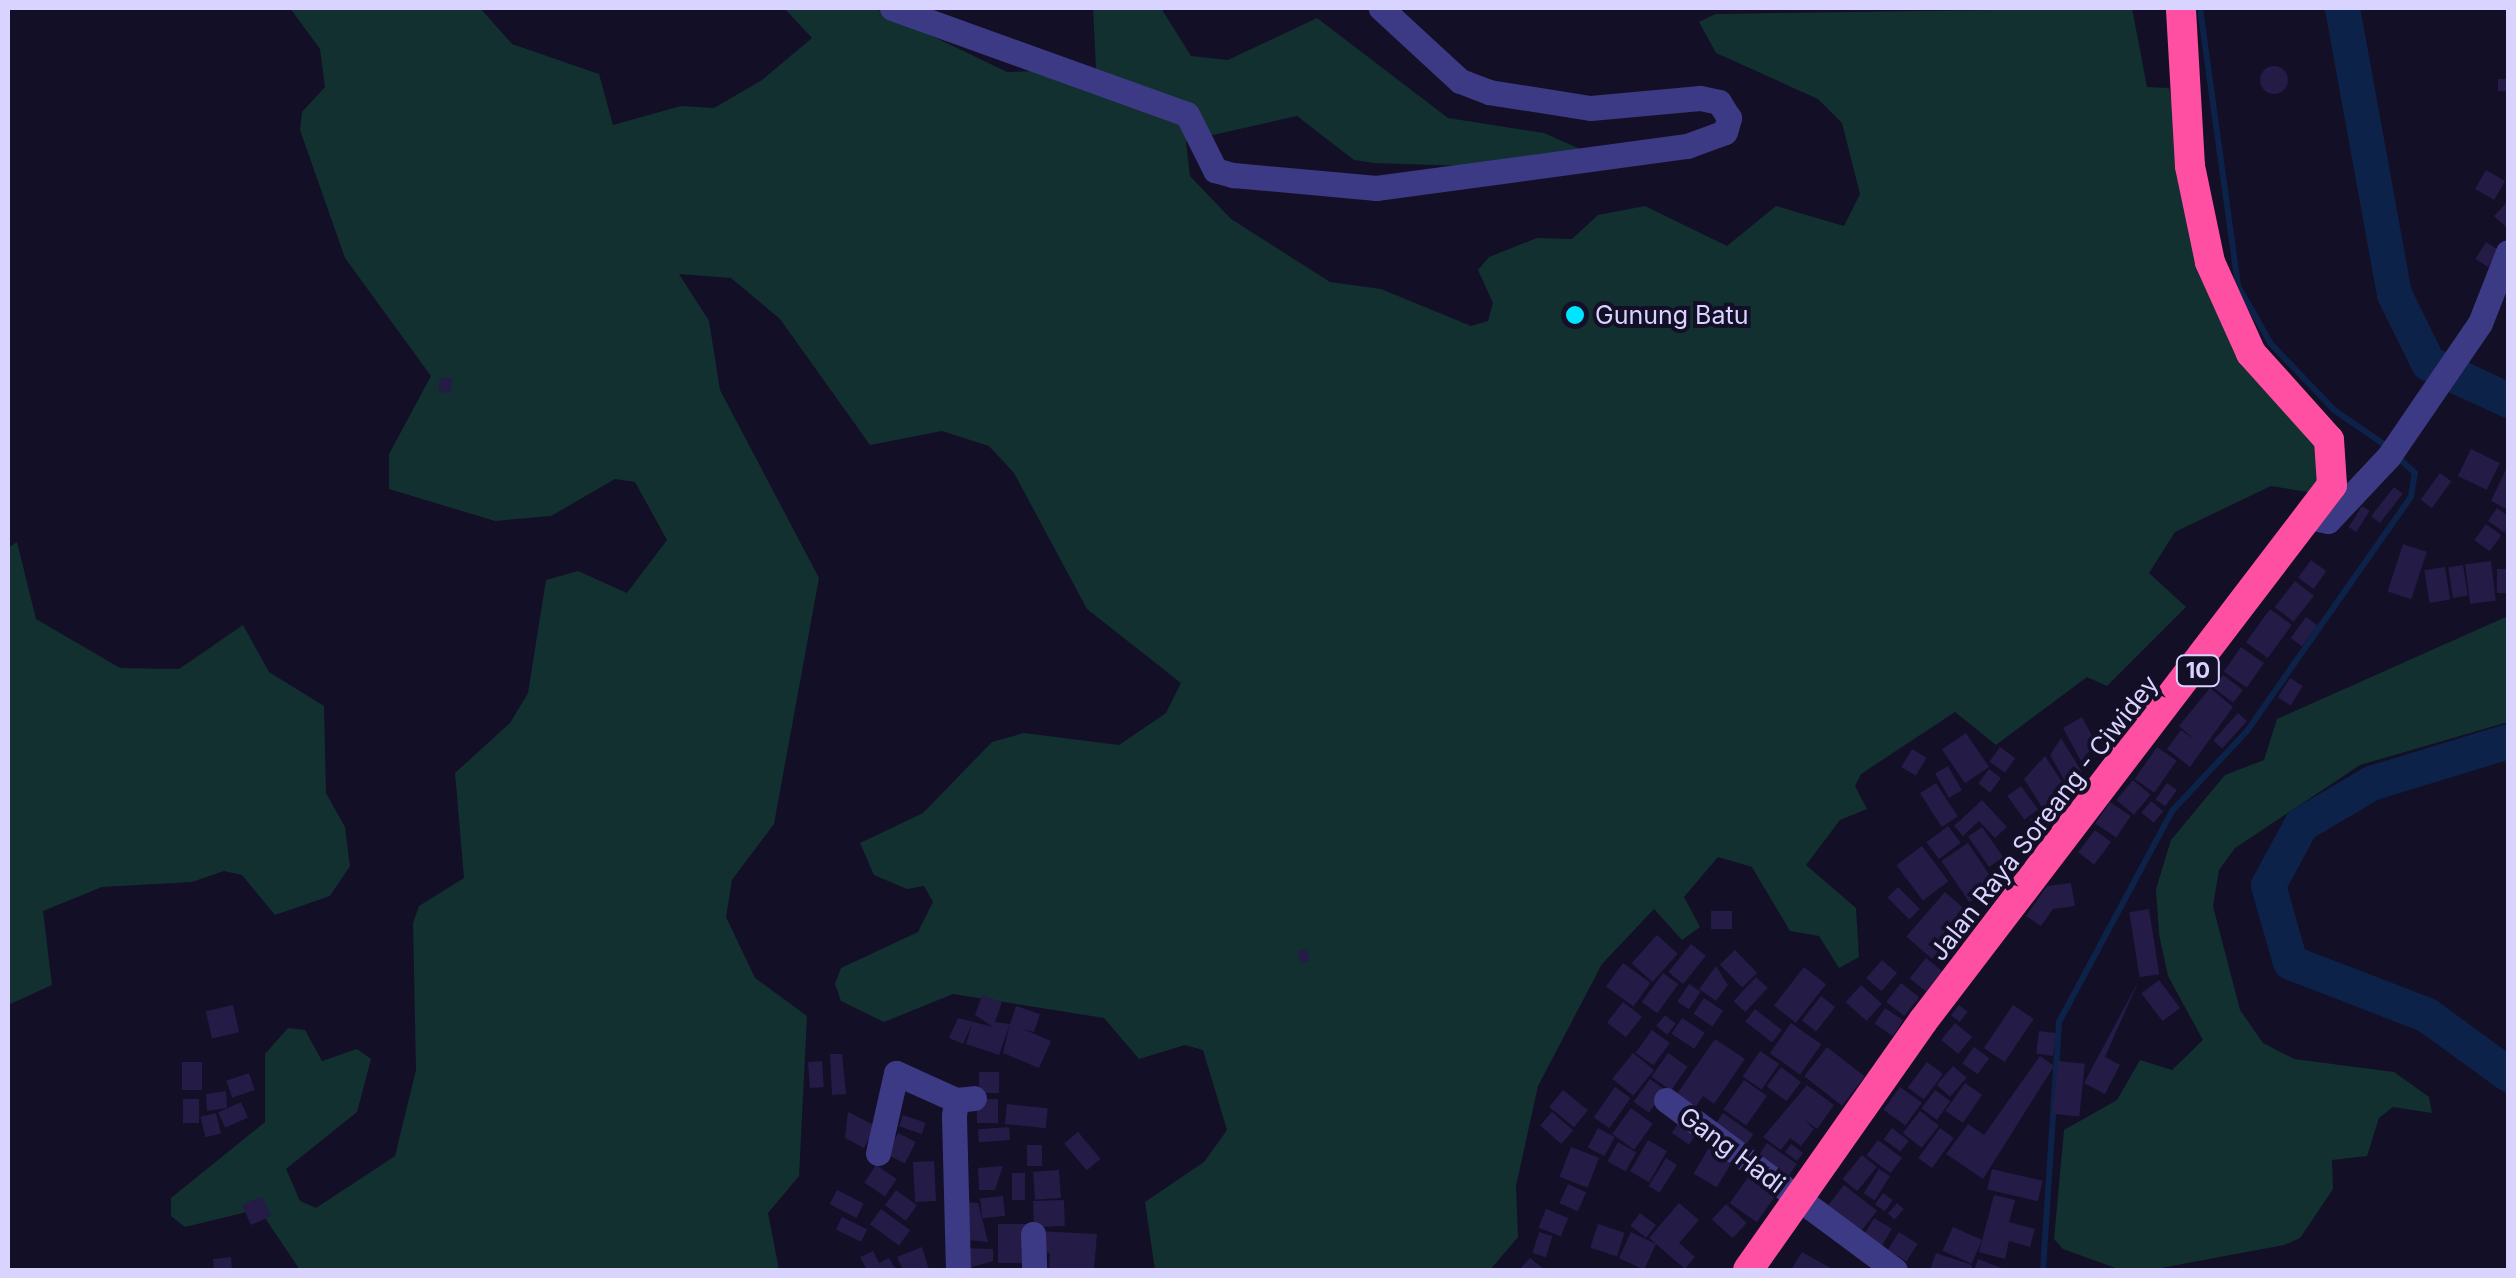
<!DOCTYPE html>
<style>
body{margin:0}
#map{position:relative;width:2516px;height:1278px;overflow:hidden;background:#130f26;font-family:Inter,sans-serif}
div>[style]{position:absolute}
.green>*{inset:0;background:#12302f}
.stream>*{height:6px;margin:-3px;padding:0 3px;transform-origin:3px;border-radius:3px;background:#0c2248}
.river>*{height:35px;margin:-17.5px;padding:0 17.5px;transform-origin:17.5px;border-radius:17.5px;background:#0c2248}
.building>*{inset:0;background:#241b47;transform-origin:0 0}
.round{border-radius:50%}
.minor>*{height:25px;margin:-12.5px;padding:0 12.5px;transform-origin:12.5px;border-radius:12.5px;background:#3d3a85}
.highway>*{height:30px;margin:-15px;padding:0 15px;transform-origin:15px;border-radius:15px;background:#ff4fa3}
.dots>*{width:28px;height:28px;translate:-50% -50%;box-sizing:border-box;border:5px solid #130f26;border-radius:50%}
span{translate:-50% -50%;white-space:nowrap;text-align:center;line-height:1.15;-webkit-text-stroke:8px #130f26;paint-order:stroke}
.shield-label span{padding:2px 8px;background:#130f26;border:2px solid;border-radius:8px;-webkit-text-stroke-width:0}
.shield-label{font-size:22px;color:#d9d4ff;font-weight:700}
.poi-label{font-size:25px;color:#d9d4ff}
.left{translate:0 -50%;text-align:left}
.street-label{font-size:25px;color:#d9d4ff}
.frame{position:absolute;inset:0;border:10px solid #d9d4ff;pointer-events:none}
</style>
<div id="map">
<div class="green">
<div style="clip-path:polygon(290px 8px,480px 8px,512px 44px,599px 74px,613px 125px,681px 106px,714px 108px,762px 80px,812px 38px,784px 8px,874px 8px,1007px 72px,1096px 69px,1093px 8px,1161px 8px,1191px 56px,1228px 60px,1317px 18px,1448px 118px,1544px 133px,1587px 152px,1467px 166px,1374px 163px,1354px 160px,1297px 116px,1186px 141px,1190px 176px,1231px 219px,1330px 282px,1381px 289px,1471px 326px,1488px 321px,1493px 303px,1478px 270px,1489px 257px,1537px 238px,1572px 239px,1598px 215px,1645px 206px,1727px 246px,1776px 206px,1844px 226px,1860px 194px,1842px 123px,1818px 99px,1716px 53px,1699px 22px,1715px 14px,2132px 8px,2147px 87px,2169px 88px,2214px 308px,2315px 437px,2325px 485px,2308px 492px,2271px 486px,2175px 532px,2149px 573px,2186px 607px,2107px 686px,2087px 677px,1996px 745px,1955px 712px,1861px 774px,1855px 786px,1867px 809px,1840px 820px,1806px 865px,1856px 908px,1859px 957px,1839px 968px,1819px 936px,1790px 931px,1752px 867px,1718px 857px,1684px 897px,1700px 927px,1682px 940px,1654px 909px,1602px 964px,1538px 1086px,1516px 1186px,1518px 1237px,1490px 1270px,1155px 1270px,1145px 1202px,1204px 1162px,1227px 1130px,1203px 1050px,1185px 1045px,1139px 1059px,1104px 1018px,953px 994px,884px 1022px,841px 1001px,835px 984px,841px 968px,918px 932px,933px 902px,924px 886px,907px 889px,874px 875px,860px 843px,923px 813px,992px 742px,1024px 733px,1119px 745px,1166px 713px,1181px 683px,1087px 609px,1014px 473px,989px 446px,942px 431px,870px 445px,780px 319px,731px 278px,679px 274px,709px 321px,720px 390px,819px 578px,774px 824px,732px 880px,726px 917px,755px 978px,807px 1016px,799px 1176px,768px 1213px,779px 1270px,300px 1270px,259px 1209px,185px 1227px,171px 1216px,171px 1198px,265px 1122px,265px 1054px,288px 1028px,305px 1030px,322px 1061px,357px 1049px,371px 1059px,357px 1112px,286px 1169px,300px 1201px,316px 1208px,395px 1156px,416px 1070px,413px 923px,419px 906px,464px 878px,455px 773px,510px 723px,528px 693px,546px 580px,578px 571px,627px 593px,667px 540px,635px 482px,615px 479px,551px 516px,495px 521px,389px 489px,389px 454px,431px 376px,345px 258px,300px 130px,302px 112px,325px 87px,320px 49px)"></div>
<div style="clip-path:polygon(17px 542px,36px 619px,120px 668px,179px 669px,243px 625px,269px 672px,324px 706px,326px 793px,345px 827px,350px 866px,330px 896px,275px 915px,242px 875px,224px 871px,192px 882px,102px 887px,43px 911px,52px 985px,8px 1005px,8px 548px)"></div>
<div style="clip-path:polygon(2508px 616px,2508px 722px,2360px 765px,2235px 848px,2219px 870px,2213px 906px,2240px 1010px,2263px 1043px,2294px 1059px,2394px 1072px,2429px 1097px,2432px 1113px,2393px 1107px,2379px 1118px,2367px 1156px,2332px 1160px,2333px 1189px,2300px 1238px,2284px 1245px,2150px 1270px,2121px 1270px,2063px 1249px,2054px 1239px,2064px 1130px,2117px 1100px,2140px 1060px,2172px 1070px,2203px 1040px,2168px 976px,2159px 934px,2156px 889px,2171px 840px,2225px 775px,2264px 760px,2277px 719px)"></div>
</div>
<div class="stream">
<div style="left:2200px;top:8px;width:281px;rotate:82.2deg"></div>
<div style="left:2238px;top:286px;width:67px;rotate:60.4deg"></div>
<div style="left:2271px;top:344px;width:91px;rotate:46.3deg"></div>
<div style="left:2334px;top:410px;width:65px;rotate:34.4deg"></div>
<div style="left:2043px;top:1270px;width:249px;rotate:-86.3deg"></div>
<div style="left:2059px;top:1022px;width:239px;rotate:-61.8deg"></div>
<div style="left:2172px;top:811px;width:110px;rotate:-46.8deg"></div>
<div style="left:2247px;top:731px;width:286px;rotate:-55deg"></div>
<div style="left:2411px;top:497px;width:24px;rotate:-81deg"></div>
<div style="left:2415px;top:473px;width:25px;rotate:-137deg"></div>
</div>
<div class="river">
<div style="left:2342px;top:8px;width:291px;rotate:79.7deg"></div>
<div style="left:2394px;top:294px;width:77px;rotate:63.8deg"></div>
<div style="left:2428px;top:363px;width:88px;rotate:24.8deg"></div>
<div style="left:2508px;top:741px;width:143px;rotate:163deg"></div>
<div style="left:2371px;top:783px;width:81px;rotate:149.6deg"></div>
<div style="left:2301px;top:824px;width:69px;rotate:118.4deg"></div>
<div style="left:2268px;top:885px;width:80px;rotate:74.1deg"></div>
<div style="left:2290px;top:962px;width:147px;rotate:21.1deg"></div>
<div style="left:2427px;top:1015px;width:100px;rotate:36.1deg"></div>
</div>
<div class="building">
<div class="round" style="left:2260px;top:66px;width:28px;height:28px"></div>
<div style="left:2508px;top:79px;width:12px;height:10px;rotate:90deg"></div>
<div style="left:2486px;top:170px;width:22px;height:22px;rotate:30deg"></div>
<div style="clip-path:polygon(2508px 201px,2508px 229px,2494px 216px)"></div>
<div style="left:2486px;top:242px;width:15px;height:20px;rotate:32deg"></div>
<div style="left:440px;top:377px;width:12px;height:15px;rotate:5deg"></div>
<div style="left:2471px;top:449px;width:32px;height:30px;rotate:26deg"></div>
<div style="clip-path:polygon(2508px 465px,2508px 510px,2491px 501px)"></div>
<div style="left:2440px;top:473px;width:14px;height:33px;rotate:36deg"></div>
<div style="left:2394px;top:487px;width:11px;height:37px;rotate:38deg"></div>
<div style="left:2362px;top:506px;width:9px;height:25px;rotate:32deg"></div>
<div style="clip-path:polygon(2497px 508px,2508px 516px,2505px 533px,2488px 521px)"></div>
<div style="left:2486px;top:524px;width:19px;height:20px;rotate:36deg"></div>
<div style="left:2403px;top:544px;width:25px;height:50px;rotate:18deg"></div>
<div style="left:2311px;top:560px;width:19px;height:22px;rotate:36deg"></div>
<div style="left:2491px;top:561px;width:40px;height:26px;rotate:83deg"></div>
<div style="left:2463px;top:565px;width:31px;height:15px;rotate:81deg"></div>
<div style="left:2445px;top:567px;width:33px;height:21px;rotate:81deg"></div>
<div style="left:2497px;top:569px;width:11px;height:24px"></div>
<div style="left:2295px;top:581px;width:24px;height:33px;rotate:38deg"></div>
<div style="left:2270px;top:609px;width:27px;height:41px;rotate:36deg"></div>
<div style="left:2306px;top:617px;width:14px;height:26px;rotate:36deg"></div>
<div style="left:2241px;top:647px;width:28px;height:30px;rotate:35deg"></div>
<div style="left:2223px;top:675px;width:25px;height:16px;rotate:37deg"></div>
<div style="left:2290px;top:678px;width:15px;height:23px;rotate:32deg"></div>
<div style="clip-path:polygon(2210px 688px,2233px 707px,2190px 767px,2167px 749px,2181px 730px,2194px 739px,2179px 726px)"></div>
<div style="left:2238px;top:713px;width:12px;height:37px;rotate:42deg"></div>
<div style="clip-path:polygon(2082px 717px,2096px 743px,2081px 761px,2063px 728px)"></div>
<div style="left:1966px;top:733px;width:41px;height:29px;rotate:56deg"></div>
<div style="clip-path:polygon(2061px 738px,2082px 772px,2071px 792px,2050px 755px)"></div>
<div style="left:2000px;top:747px;width:19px;height:18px;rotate:36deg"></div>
<div style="left:2157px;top:747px;width:24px;height:39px;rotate:35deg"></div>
<div style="left:1912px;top:749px;width:17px;height:21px;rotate:31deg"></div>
<div style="clip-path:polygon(2045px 756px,2069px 793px,2048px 817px,2024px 779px)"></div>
<div style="left:1948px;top:766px;width:28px;height:15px;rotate:60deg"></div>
<div style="left:1989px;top:769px;width:15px;height:18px;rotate:37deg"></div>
<div style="left:2133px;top:780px;width:23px;height:26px;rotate:40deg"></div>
<div style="left:1936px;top:783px;width:40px;height:19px;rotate:57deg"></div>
<div style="left:2167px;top:783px;width:12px;height:20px;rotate:35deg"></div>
<div style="left:2021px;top:786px;width:29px;height:17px;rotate:54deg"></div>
<div style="clip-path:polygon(1982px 800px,2007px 827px,1995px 838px,1979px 821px,1963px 836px,1954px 826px)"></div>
<div style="left:2151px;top:801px;width:16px;height:15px;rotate:40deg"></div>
<div style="left:2110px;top:802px;width:25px;height:26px;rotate:34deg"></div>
<div style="left:2040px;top:813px;width:17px;height:13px;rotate:57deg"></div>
<div style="left:1948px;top:826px;width:21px;height:27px;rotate:53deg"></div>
<div style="left:1982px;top:827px;width:37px;height:17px;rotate:55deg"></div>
<div style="left:2095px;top:830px;width:20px;height:28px;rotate:37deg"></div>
<div style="left:1968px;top:843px;width:50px;height:32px;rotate:56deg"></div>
<div style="left:1922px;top:846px;width:44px;height:32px;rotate:53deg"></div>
<div style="clip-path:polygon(2071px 883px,2075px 906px,2053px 909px,2041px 926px,2026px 916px,2047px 886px)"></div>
<div style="left:1898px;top:887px;width:31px;height:15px;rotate:45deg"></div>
<div style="left:1945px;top:892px;width:35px;height:59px;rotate:41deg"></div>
<div style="left:2149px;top:909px;width:66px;height:20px;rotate:81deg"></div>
<div style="left:1711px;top:911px;width:21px;height:18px"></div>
<div style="left:1657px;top:935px;width:28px;height:38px;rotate:42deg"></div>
<div style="left:1691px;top:944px;width:19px;height:36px;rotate:39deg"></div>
<div style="left:1307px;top:949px;width:12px;height:10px;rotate:76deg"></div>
<div style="left:1735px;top:950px;width:32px;height:21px;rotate:46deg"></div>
<div style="left:1926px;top:958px;width:21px;height:26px;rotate:39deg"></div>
<div style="left:1882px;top:960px;width:20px;height:24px;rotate:41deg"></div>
<div style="left:1623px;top:963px;width:34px;height:29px;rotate:36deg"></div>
<div style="clip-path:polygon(1716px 966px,1728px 985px,1716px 1001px,1699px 989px)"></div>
<div style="left:1804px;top:967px;width:28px;height:49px;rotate:38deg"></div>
<div style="left:1663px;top:973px;width:19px;height:36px;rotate:36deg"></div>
<div style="left:1756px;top:977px;width:16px;height:33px;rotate:43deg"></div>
<div style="clip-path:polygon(2139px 980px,2105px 1057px,2120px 1065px,2105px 1094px,2084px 1083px)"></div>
<div style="left:2159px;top:980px;width:35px;height:22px;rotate:53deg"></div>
<div style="left:1901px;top:983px;width:23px;height:24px;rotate:38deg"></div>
<div style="left:1689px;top:984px;width:14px;height:21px;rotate:34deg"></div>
<div style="left:1861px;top:985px;width:28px;height:23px;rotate:42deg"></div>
<div style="clip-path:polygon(982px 995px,1002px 1002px,995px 1022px,1010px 1024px,1016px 1006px,1040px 1014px,1034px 1032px,1023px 1029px,1051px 1041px,1039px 1068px,1003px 1053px,1010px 1024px,999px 1055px,966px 1044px,972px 1024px,963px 1044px,949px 1038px,958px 1018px,993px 1027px,975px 1015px)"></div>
<div style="left:1821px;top:996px;width:18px;height:31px;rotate:38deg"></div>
<div style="left:1704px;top:998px;width:23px;height:19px;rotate:34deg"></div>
<div style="left:1623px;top:1002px;width:24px;height:26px;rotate:38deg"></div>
<div style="left:233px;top:1005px;width:28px;height:28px;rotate:77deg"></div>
<div style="left:1959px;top:1005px;width:11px;height:13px;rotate:38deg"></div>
<div style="left:2013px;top:1005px;width:25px;height:52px;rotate:34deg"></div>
<div style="left:1885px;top:1008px;width:22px;height:19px;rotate:34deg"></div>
<div style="left:1755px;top:1009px;width:34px;height:16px;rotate:38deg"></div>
<div style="left:1665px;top:1015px;width:14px;height:14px;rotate:39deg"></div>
<div style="left:1682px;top:1018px;width:27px;height:19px;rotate:33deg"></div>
<div style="left:1791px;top:1023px;width:37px;height:37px;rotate:35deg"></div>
<div style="left:1955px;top:1023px;width:22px;height:22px;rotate:39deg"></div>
<div style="left:1652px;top:1030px;width:22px;height:28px;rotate:36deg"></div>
<div style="left:2039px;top:1031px;width:17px;height:23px;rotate:7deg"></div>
<div style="clip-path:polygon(1715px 1039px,1745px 1059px,1714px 1104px,1703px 1096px,1691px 1114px,1672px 1101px)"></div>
<div style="left:1827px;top:1047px;width:48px;height:37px;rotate:38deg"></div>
<div style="left:1974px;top:1047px;width:19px;height:20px;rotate:36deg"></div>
<div style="left:1760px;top:1051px;width:23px;height:31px;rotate:34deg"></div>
<div style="left:1633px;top:1053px;width:27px;height:33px;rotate:39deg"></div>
<div style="left:1668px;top:1053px;width:24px;height:29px;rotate:35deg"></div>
<div style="clip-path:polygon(830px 1054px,842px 1054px,846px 1094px,832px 1095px)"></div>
<div style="clip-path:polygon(2040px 1056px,2054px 1066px,1983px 1179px,1946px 1154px,1968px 1124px,1984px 1135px)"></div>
<div style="left:822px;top:1061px;width:26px;height:14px;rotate:86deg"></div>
<div style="left:2058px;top:1061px;width:27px;height:53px;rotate:6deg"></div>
<div style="left:182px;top:1062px;width:20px;height:28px"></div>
<div style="left:1927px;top:1062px;width:20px;height:32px;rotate:37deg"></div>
<div style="left:1953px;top:1066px;width:18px;height:25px;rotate:41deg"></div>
<div style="left:1781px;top:1067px;width:25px;height:24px;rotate:37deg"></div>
<div style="left:979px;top:1072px;width:20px;height:21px"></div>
<div style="left:249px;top:1073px;width:18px;height:24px;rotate:71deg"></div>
<div style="left:1650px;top:1079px;width:19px;height:28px;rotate:36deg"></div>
<div style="left:1744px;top:1080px;width:28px;height:36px;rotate:35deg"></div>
<div style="left:1965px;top:1083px;width:21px;height:34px;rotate:35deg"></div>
<div style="clip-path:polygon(1807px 1085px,1834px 1105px,1817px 1129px,1805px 1120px,1814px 1129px,1801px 1146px,1790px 1138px,1781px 1150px,1763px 1137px)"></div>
<div style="left:1615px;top:1087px;width:19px;height:37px;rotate:35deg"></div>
<div style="left:1900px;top:1087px;width:27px;height:28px;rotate:36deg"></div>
<div style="left:1563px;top:1090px;width:32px;height:22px;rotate:39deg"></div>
<div style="left:1935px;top:1090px;width:19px;height:23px;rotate:36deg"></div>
<div style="clip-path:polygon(226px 1091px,227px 1108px,207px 1111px,206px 1094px)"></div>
<div style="left:183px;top:1099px;width:16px;height:24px"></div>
<div style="left:977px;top:1099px;width:21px;height:24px"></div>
<div style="left:241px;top:1102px;width:17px;height:25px;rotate:66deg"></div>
<div style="left:1007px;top:1104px;width:41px;height:20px;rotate:6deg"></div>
<div style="left:1631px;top:1108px;width:27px;height:32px;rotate:36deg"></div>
<div style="left:1920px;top:1111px;width:24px;height:28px;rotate:38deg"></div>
<div style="clip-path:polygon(848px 1112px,876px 1126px,864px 1148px,845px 1138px)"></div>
<div style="left:1552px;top:1112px;width:28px;height:18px;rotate:41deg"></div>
<div style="left:216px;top:1113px;width:21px;height:16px;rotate:76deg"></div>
<div style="left:1723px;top:1113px;width:37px;height:22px;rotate:35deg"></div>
<div style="left:903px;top:1115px;width:24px;height:12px;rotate:19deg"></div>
<div style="left:1682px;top:1118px;width:21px;height:18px;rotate:35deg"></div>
<div style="left:1009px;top:1127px;width:13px;height:31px;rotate:86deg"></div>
<div style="left:1598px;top:1128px;width:19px;height:22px;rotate:28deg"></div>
<div style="left:1892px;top:1128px;width:21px;height:14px;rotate:37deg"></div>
<div style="left:1940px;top:1128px;width:17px;height:37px;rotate:36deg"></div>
<div style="left:1078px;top:1132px;width:35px;height:18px;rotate:50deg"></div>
<div style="left:898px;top:1133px;width:20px;height:24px;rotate:27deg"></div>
<div style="left:1648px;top:1140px;width:22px;height:36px;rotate:30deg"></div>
<div style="left:1878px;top:1140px;width:30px;height:19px;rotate:37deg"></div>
<div style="left:1618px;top:1142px;width:21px;height:22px;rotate:29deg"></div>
<div style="clip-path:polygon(1767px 1143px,1797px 1164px,1784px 1182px,1752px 1165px)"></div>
<div style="left:1791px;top:1144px;width:15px;height:10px;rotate:37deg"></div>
<div style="left:1027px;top:1145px;width:15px;height:21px"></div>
<div style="left:1710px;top:1146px;width:27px;height:32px;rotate:31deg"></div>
<div style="left:1571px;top:1147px;width:30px;height:32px;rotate:21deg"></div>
<div style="left:1862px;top:1155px;width:19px;height:31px;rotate:39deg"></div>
<div style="left:1666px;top:1158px;width:13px;height:33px;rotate:32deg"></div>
<div style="left:934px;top:1161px;width:40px;height:21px;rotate:87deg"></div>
<div style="left:876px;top:1165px;width:25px;height:21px;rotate:34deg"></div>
<div style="clip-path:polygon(1003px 1166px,995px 1190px,979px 1190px,978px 1168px)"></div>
<div style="left:1879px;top:1169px;width:13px;height:29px;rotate:32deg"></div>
<div style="left:1992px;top:1169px;width:52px;height:21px;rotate:13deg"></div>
<div style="left:1059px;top:1170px;width:28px;height:26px;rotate:86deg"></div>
<div style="left:1012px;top:1173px;width:13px;height:27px"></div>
<div style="left:1751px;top:1173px;width:33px;height:37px;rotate:35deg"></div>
<div style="left:1568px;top:1184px;width:20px;height:21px;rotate:24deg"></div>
<div style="left:1844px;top:1185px;width:42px;height:26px;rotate:38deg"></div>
<div style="left:837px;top:1190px;width:30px;height:16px;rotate:27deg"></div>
<div style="left:896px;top:1190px;width:26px;height:19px;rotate:36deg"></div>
<div style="left:1883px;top:1193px;width:12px;height:14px;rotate:35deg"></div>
<div style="clip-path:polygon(1994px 1195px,2015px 1200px,2009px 1222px,2035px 1229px,2030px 1247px,2009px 1241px,2005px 1259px,1979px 1252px)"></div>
<div style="left:262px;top:1196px;width:22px;height:22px;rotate:66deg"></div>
<div style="left:1003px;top:1196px;width:20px;height:23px;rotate:84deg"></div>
<div style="left:1064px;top:1200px;width:26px;height:31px;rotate:88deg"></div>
<div style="clip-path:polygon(963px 1202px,978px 1203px,988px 1242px,959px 1239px)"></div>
<div style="clip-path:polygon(1679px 1203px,1699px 1220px,1679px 1243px,1695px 1257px,1685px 1269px,1656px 1244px,1644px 1270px,1619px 1258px,1631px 1232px,1656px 1244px,1649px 1238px)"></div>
<div style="left:1897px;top:1203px;width:9px;height:14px;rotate:41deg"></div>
<div style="left:1726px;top:1204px;width:28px;height:21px;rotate:42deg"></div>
<div style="left:881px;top:1209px;width:36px;height:19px;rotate:36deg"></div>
<div style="left:1546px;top:1209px;width:24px;height:20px;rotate:22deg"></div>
<div style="left:1640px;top:1213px;width:20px;height:16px;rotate:37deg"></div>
<div style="left:842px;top:1217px;width:28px;height:14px;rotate:26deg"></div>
<div style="left:1874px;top:1218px;width:21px;height:27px;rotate:31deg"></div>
<div style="left:998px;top:1224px;width:29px;height:39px"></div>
<div style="left:1598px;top:1224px;width:28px;height:25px;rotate:18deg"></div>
<div style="left:1953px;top:1227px;width:32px;height:26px;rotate:24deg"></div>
<div style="clip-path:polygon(1038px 1231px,1097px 1234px,1094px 1270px,1049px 1270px,1050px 1253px,1037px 1252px)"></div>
<div style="left:1539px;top:1232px;width:14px;height:22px;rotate:17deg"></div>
<div style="left:1899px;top:1232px;width:22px;height:21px;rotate:32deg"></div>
<div style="clip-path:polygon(922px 1247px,929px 1270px,903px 1270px,897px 1257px)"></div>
<div style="clip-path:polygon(963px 1248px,993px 1249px,993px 1261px,962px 1270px)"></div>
<div style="clip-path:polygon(873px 1251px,879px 1263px,889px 1258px,895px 1268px,867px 1270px,860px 1257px)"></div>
<div style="clip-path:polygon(1802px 1252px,1834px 1270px,1791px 1270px)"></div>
<div style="clip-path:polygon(1936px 1253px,1972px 1265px,1971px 1270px,1930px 1270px)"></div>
<div style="clip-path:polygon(231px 1257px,232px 1270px,214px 1270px,213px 1259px)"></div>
<div style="clip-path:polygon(1530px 1258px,1545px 1270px,1519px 1270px)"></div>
<div style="clip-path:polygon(1978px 1259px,2007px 1270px,1974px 1270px)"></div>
</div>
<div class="minor">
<div style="left:892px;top:8px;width:313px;rotate:19.8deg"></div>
<div style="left:1187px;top:114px;width:63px;rotate:63.4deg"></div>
<div style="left:1215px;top:170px;width:19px;rotate:16deg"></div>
<div style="left:1233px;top:175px;width:144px;rotate:5.2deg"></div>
<div style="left:1376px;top:188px;width:314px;rotate:-7.7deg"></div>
<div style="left:1687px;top:146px;width:40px;rotate:-20.2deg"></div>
<div style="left:1725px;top:132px;width:15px;rotate:-74deg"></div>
<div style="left:1729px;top:118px;width:19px;rotate:-122deg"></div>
<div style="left:1719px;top:102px;width:19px;rotate:-168deg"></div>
<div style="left:1700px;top:98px;width:110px;rotate:174.8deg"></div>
<div style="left:1590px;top:108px;width:102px;rotate:-171deg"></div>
<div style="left:1489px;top:92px;width:31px;rotate:-159deg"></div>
<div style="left:1460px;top:81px;width:108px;rotate:-137.3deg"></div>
<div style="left:2313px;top:518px;width:15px;rotate:11deg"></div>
<div style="left:2328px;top:521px;width:89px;rotate:-46.8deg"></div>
<div style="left:2389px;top:456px;width:161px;rotate:-55.6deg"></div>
<div style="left:2480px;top:323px;width:76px;rotate:-68.5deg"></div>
<div style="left:1666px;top:1100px;width:285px;rotate:36.6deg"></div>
<div style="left:878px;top:1153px;width:82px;rotate:-77.3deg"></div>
<div style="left:896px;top:1073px;width:66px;rotate:24.2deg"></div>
<div style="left:1033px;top:1234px;width:36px;rotate:88deg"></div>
<div style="left:958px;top:1270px;width:154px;rotate:-91.5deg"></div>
<div style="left:954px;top:1116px;width:16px;rotate:-83deg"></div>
<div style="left:956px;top:1100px;width:18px;rotate:-6deg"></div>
</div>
<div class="highway">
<div style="left:1748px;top:1270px;width:304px;rotate:-54.9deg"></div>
<div style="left:1923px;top:1021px;width:674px;rotate:-52.65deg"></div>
<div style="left:2332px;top:485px;width:45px;rotate:-93.8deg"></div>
<div style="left:2329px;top:440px;width:117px;rotate:-131.9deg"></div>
<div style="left:2251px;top:353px;width:100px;rotate:-114.3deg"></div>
<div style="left:2210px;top:262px;width:98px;rotate:-101.8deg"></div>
<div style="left:2190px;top:166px;width:158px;rotate:-93.3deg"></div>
</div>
<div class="dots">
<div style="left:1575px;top:315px;background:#00e5ff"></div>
</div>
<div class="shield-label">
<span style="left:2198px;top:671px">10</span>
</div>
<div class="poi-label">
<span class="left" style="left:1595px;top:315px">Gunung Batu</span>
</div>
<div class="street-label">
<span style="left:2044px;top:818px;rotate:-52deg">Jalan Raya Soreang - Ciwidey</span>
<span style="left:1732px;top:1150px;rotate:37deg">Gang Hadi</span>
</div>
<div class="frame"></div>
</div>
